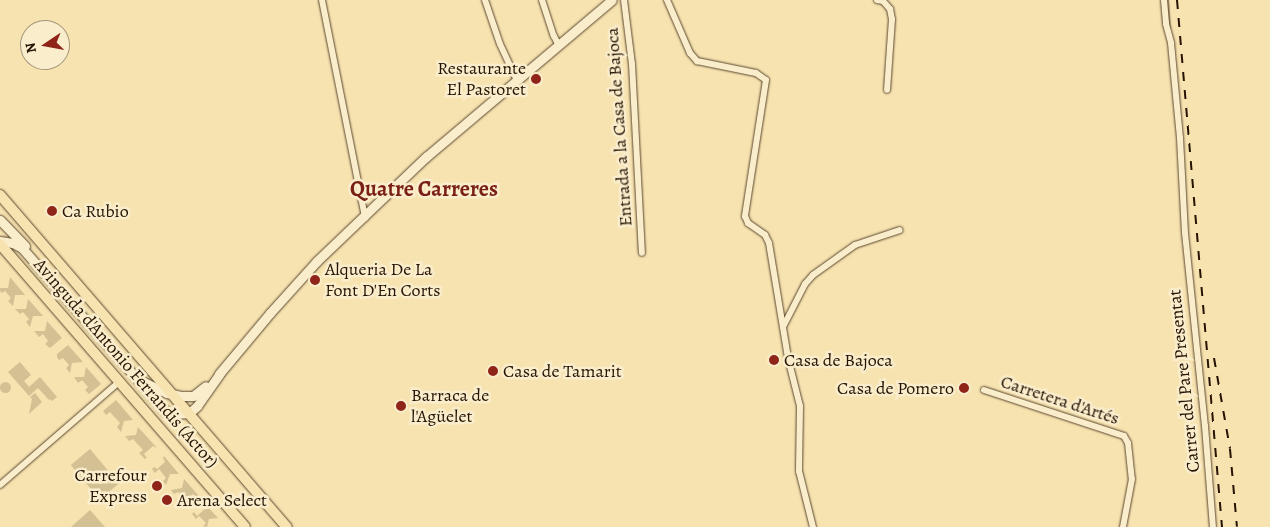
<!DOCTYPE html>
<meta charset="utf-8">
<style>
body{margin:0}
#map{position:relative;width:1270px;height:527px;overflow:hidden;background:#f7e3b0;font-family:Alegreya,serif}
div>[style]{position:absolute}
.green>*{inset:0;background:#d3c093;transform-origin:0 0}
.round{border-radius:50%}
.stream>*{height:2px;margin:-1px;padding:0 1px;transform-origin:1px;border-radius:1px;background:#b09c75}
.roads{filter:drop-shadow(0 0 1px #5a472e) drop-shadow(0 0 1px #5a472e)}
.street>*{height:6px;margin:-3px;padding:0 3px;transform-origin:3px;border-radius:3px;background:#faedcc}
.secondary>*{height:9px;margin:-4.5px;padding:0 4.5px;transform-origin:4.5px;border-radius:4.5px;background:#faedcc}
.primary>*{height:10px;margin:-5px;padding:0 5px;transform-origin:5px;border-radius:5px;background:#f7e3b0}
.rail>*{height:2px;margin-top:-1px;transform-origin:0;background:repeating-linear-gradient(90deg,#251303 0 9px,transparent 0 18px)}
.dots>*{width:14px;height:14px;translate:-50% -50%;box-sizing:border-box;border:2px solid #faedcc;border-radius:50%}
span{translate:-50% -50%;white-space:nowrap;text-align:center;line-height:1.15;-webkit-text-stroke:5px #faedcc;paint-order:stroke}
.poi-label{font-size:18px;color:#251303}
.right{translate:-100% -50%;text-align:right}
.left{translate:0 -50%;text-align:left}
.street-label{font-size:18px;color:#251303}
.district-label{font-size:22px;color:#7a1f14;font-weight:700}
.north{position:absolute;left:20px;top:20px;width:50px;height:50px;box-sizing:border-box;background:#faedcc;border:1px solid #a5967c;border-radius:50%;rotate:258deg;font-size:14px;font-weight:700;line-height:20px;text-align:center;color:#251303}
.north::after{content:'';display:block;margin:auto;width:18px;height:22px;background:#8f2418;clip-path:polygon(50% 0,100% 100%,50% 72%,0 100%)}
</style>
<div id="map">
<div class="green">
<div style="clip-path:polygon(10px 277px,25px 295px,15px 295px,13px 306px,8px 301px,11px 298px,5px 291px,2px 293px,0 291px,0 288px,8px 288px)"></div>
<div style="clip-path:polygon(28px 299px,43px 316px,33px 316px,30px 327px,26px 322px,29px 319px,23px 312px,20px 314px,15px 309px,26px 309px)"></div>
<div style="clip-path:polygon(47px 321px,62px 338px,50px 348px,45px 344px,48px 341px,43px 334px,39px 337px,34px 331px,45px 331px)"></div>
<div style="clip-path:polygon(68px 345px,83px 362px,72px 363px,70px 373px,66px 368px,69px 365px,63px 358px,59px 360px,57px 357px,57px 354px)"></div>
<div style="clip-path:polygon(20px 362px,31px 375px,24px 381px,29px 387px,40px 377px,57px 397px,52px 401px,50px 399px,49px 400px,38px 388px,29px 396px,8px 372px)"></div>
<div style="clip-path:polygon(86px 367px,101px 384px,89px 394px,85px 390px,88px 387px,82px 380px,78px 383px,74px 377px,84px 377px)"></div>
<div class="round" style="left:-0.5px;top:381.5px;width:11px;height:11px"></div>
<div style="clip-path:polygon(35px 393px,42px 402px,29px 414px,32px 399px,30px 397px)"></div>
<div style="clip-path:polygon(116px 400px,133px 420px,124px 421px,121px 432px,117px 427px,120px 423px,110px 412px,106px 415px,103px 411px)"></div>
<div style="clip-path:polygon(138px 427px,157px 448px,153px 446px,144px 454px,147px 458px,145px 459px,139px 453px,143px 450px,133px 439px,129px 441px,125px 436px,136px 435px)"></div>
<div style="left:90px;top:449px;width:45px;height:25px;rotate:50deg"></div>
<div style="clip-path:polygon(164px 456px,179px 474px,170px 474px,166px 485px,163px 481px,166px 478px,159px 469px,155px 473px,152px 469px,154px 467px,157px 469px,165px 462px,163px 458px)"></div>
<div style="clip-path:polygon(184px 479px,199px 496px,197px 498px,193px 494px,186px 501px,178px 492px,174px 494px,171px 490px,182px 488px)"></div>
<div style="clip-path:polygon(204px 503px,218px 518px,209px 519px,207px 527px,203px 526px,206px 523px,199px 516px,196px 519px,192px 514px,194px 512px,197px 516px,206px 508px,203px 504px)"></div>
<div style="clip-path:polygon(90px 510px,105px 527px,71px 527px)"></div>
</div>
<div class="stream">
<div style="left:1168px;top:0;width:28px;rotate:86deg"></div>
</div>
<div class="roads">
<div class="street">
<div style="left:322px;top:0;width:222px;rotate:78.8deg"></div>
<div style="left:485px;top:0;width:46px;rotate:71.2deg"></div>
<div style="left:500px;top:44px;width:38px;rotate:65deg"></div>
<div style="left:542px;top:0;width:38px;rotate:72deg"></div>
<div style="left:554px;top:36px;width:9px;rotate:63deg"></div>
<div style="left:624px;top:0;width:64px;rotate:82.9deg"></div>
<div style="left:632px;top:64px;width:189px;rotate:87deg"></div>
<div style="left:667px;top:0;width:58px;rotate:66.5deg"></div>
<div style="left:690px;top:53px;width:11px;rotate:49deg"></div>
<div style="left:697px;top:61px;width:60px;rotate:11.5deg"></div>
<div style="left:756px;top:73px;width:12px;rotate:35deg"></div>
<div style="left:766px;top:80px;width:138px;rotate:98.8deg"></div>
<div style="left:745px;top:216px;width:8px;rotate:67deg"></div>
<div style="left:748px;top:223px;width:21px;rotate:35deg"></div>
<div style="left:765px;top:235px;width:9px;rotate:63deg"></div>
<div style="left:769px;top:243px;width:117px;rotate:80.6deg"></div>
<div style="left:788px;top:358px;width:49px;rotate:76deg"></div>
<div style="left:800px;top:406px;width:65px;rotate:90.9deg"></div>
<div style="left:799px;top:471px;width:58px;rotate:76deg"></div>
<div style="left:877px;top:0;width:6px;rotate:9deg"></div>
<div style="left:883px;top:1px;width:11px;rotate:49deg"></div>
<div style="left:890px;top:9px;width:10px;rotate:79deg"></div>
<div style="left:892px;top:19px;width:71px;rotate:94deg"></div>
<div style="left:1164px;top:0;width:24px;rotate:85deg"></div>
<div style="left:1166px;top:24px;width:20px;rotate:75deg"></div>
<div style="left:1171px;top:43px;width:95px;rotate:84.6deg"></div>
<div style="left:1180px;top:138px;width:95px;rotate:87deg"></div>
<div style="left:1185px;top:233px;width:194px;rotate:84.1deg"></div>
<div style="left:1205px;top:426px;width:101px;rotate:85.5deg"></div>
<div style="left:783px;top:327px;width:48px;rotate:-62.9deg"></div>
<div style="left:805px;top:284px;width:12px;rotate:-48deg"></div>
<div style="left:813px;top:275px;width:52px;rotate:-35.5deg"></div>
<div style="left:855px;top:245px;width:47px;rotate:-18.4deg"></div>
<div style="left:984px;top:390px;width:147px;rotate:18.2deg"></div>
<div style="left:1124px;top:436px;width:8px;rotate:60deg"></div>
<div style="left:1128px;top:443px;width:36px;rotate:84deg"></div>
<div style="left:1132px;top:479px;width:49px;rotate:100.6deg"></div>
<div style="left:0;top:485px;width:159px;rotate:-40.9deg"></div>
</div>
<div class="secondary">
<div style="left:0;top:220px;width:36px;rotate:46deg"></div>
<div style="left:0;top:241px;width:13px;rotate:9deg"></div>
<div style="left:13px;top:243px;width:10px;rotate:29deg"></div>
<div style="left:22px;top:248px;width:217px;rotate:48.7deg"></div>
<div style="left:165px;top:411px;width:9px;rotate:18deg"></div>
<div style="left:174px;top:414px;width:15px;rotate:-4deg"></div>
<div style="left:189px;top:413px;width:11px;rotate:-41deg"></div>
<div style="left:197px;top:406px;width:39px;rotate:-55deg"></div>
<div style="left:219px;top:374px;width:80px;rotate:-50.1deg"></div>
<div style="left:270px;top:313px;width:70px;rotate:-47.9deg"></div>
<div style="left:317px;top:261px;width:151px;rotate:-43.7deg"></div>
<div style="left:426px;top:157px;width:243px;rotate:-40.2deg"></div>
<div style="left:144px;top:382px;width:25px;rotate:26deg"></div>
<div style="left:167px;top:393px;width:14px;rotate:12deg"></div>
<div style="left:181px;top:396px;width:12px"></div>
<div style="left:193px;top:396px;width:16px;rotate:-38deg"></div>
</div>
<div class="primary">
<div style="left:0;top:195px;width:439px;rotate:49.2deg"></div>
<div style="left:0;top:244px;width:374px;rotate:49.1deg"></div>
</div>
</div>
<div class="rail">
<div style="left:1177px;top:0;width:529px;rotate:85.12deg"></div>
<div style="left:1214px;top:358px;width:92px;rotate:80deg"></div>
<div style="left:1230px;top:449px;width:78px;rotate:84.9deg"></div>
</div>
<div class="dots">
<div style="left:536px;top:79px;background:#8f2418"></div>
<div style="left:52px;top:211px;background:#8f2418"></div>
<div style="left:315px;top:280px;background:#8f2418"></div>
<div style="left:774px;top:360px;background:#8f2418"></div>
<div style="left:493px;top:371px;background:#8f2418"></div>
<div style="left:964px;top:388px;background:#8f2418"></div>
<div style="left:401px;top:406px;background:#8f2418"></div>
<div style="left:157px;top:486px;background:#8f2418"></div>
<div style="left:167px;top:500px;background:#8f2418"></div>
</div>
<div class="poi-label">
<span class="right" style="left:526px;top:79px">Restaurante<br>El Pastoret</span>
<span class="left" style="left:62px;top:211px">Ca Rubio</span>
<span class="left" style="left:325px;top:280px">Alqueria De La<br>Font D'En Corts</span>
<span class="left" style="left:784px;top:360px">Casa de Bajoca</span>
<span class="left" style="left:503px;top:371px">Casa de Tamarit</span>
<span class="right" style="left:954px;top:388px">Casa de Pomero</span>
<span class="left" style="left:411px;top:406px">Barraca de<br>l'Agüelet</span>
<span class="right" style="left:147px;top:486px">Carrefour<br>Express</span>
<span class="left" style="left:177px;top:500px">Arena Select</span>
</div>
<div class="street-label">
<span style="left:619px;top:127px;rotate:-94deg">Entrada a la Casa de Bajoca</span>
<span style="left:126px;top:363px;rotate:49deg">Avinguda d'Antonio Ferrandis (Actor)</span>
<span style="left:1184px;top:381px;rotate:-96deg">Carrer del Pare Presentat</span>
<span style="left:1060px;top:400px;rotate:18deg">Carretera d'Artés</span>
</div>
<div class="district-label">
<span style="left:424px;top:190px">Quatre Carreres</span>
</div>
<div class="north">N</div>
</div>
